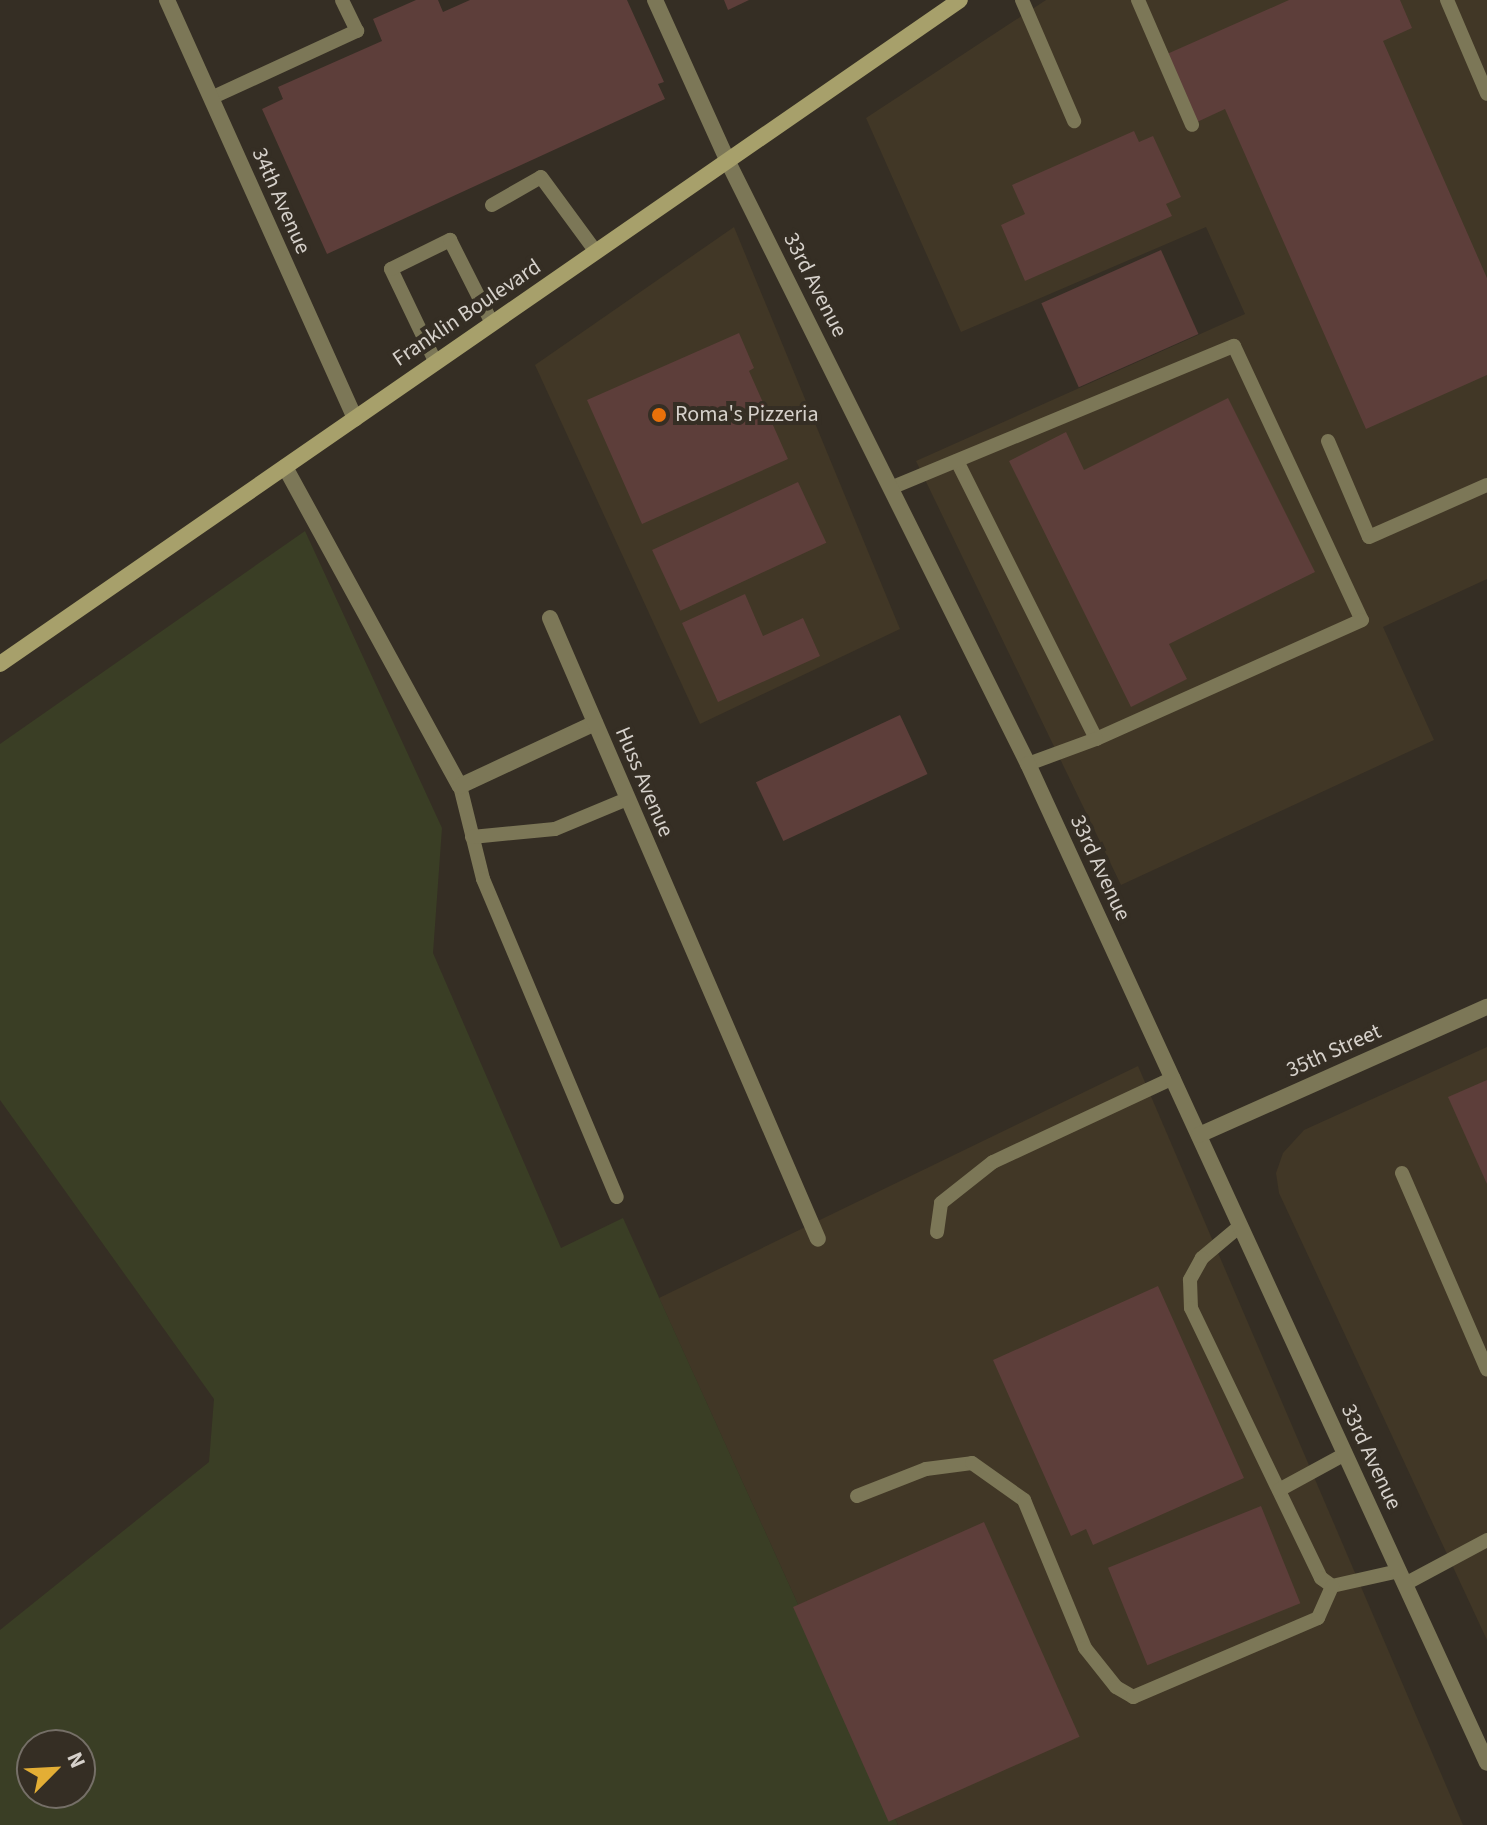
<!DOCTYPE html>
<style>
body{margin:0}
#map{position:relative;width:1487px;height:1825px;overflow:hidden;background:#352e24;font-family:"Source Sans 3",sans-serif}
div>[style]{position:absolute}
.built>*{inset:0;background:#413726}
.green>*{inset:0;background:#3a3e25}
.building>*{inset:0;background:#5d3e3a;transform-origin:0 0}
.lane>*{height:14px;margin:-7px;padding:0 7px;transform-origin:7px;border-radius:7px;background:#7c7757}
.street>*{height:16px;margin:-8px;padding:0 8px;transform-origin:8px;border-radius:8px;background:#7c7757}
.secondary>*{height:16px;margin:-8px;padding:0 8px;transform-origin:8px;border-radius:8px;background:#a7a06b}
.dots>*{width:22px;height:22px;translate:-50% -50%;box-sizing:border-box;border:4px solid #352e24;border-radius:50%}
span{translate:-50% -50%;white-space:nowrap;text-align:center;line-height:1.15;-webkit-text-stroke:8px #352e24;paint-order:stroke}
.street-label{font-size:22px;color:#d6d1cb}
.poi-label{font-size:22px;color:#d6d1cb}
.left{translate:0 -50%;text-align:left}
.north{position:absolute;left:16px;top:1729px;width:80px;height:80px;box-sizing:border-box;background:#352e24;border:2px solid #756f67;border-radius:50%;rotate:66deg;font-size:22px;font-weight:700;line-height:32px;text-align:center;color:#d6d1cb}
.north::after{content:'';display:block;margin:auto;width:28px;height:36px;background:#e3ae35;clip-path:polygon(50% 0,100% 100%,50% 72%,0 100%)}
</style>
<div id="map">
<div class="built">
<div style="clip-path:polygon(1046px 0,1487px 0,1487px 579px,1383px 627px,1434px 740px,1121px 885px,916px 461px,1245px 314px,1206px 227px,961px 332px,866px 118px)"></div>
<div style="clip-path:polygon(734px 227px,900px 629px,700px 724px,535px 365px)"></div>
<div style="clip-path:polygon(1487px 1047px,1487px 1640px,1279px 1193px,1276px 1173px,1283px 1153px,1304px 1130px)"></div>
<div style="clip-path:polygon(1138px 1066px,1463px 1825px,898px 1825px,659px 1298px)"></div>
</div>
<div class="green">
<div style="clip-path:polygon(evenodd,305px 531px,442px 828px,433px 953px,561px 1248px,623px 1218px,898px 1825px,0 1825px,0 1630px,209px 1462px,214px 1399px,0 1100px,0 744px,305px 531px,32px 1745px,80px 1745px,80px 1793px,32px 1793px,32px 1745px)"></div>
</div>
<div class="building">
<div style="clip-path:polygon(416px 0,438px 0,443px 12px,470px 0,627px 0,664px 82px,658px 84px,665px 99px,327px 254px,262px 109px,283px 99px,278px 87px,382px 41px,373px 19px)"></div>
<div style="clip-path:polygon(724px 0,749px 0,728px 10px)"></div>
<div style="clip-path:polygon(1289px 0,1400px 0,1412px 28px,1383px 41px,1487px 278px,1487px 375px,1366px 429px,1225px 109px,1197px 122px,1167px 54px)"></div>
<div style="clip-path:polygon(1134px 131px,1139px 142px,1153px 136px,1181px 197px,1166px 204px,1172px 216px,1025px 281px,1001px 225px,1025px 214px,1012px 185px)"></div>
<div style="left:1161px;top:250px;width:92px;height:131px;rotate:66deg"></div>
<div style="clip-path:polygon(739px 333px,754px 368px,749px 371px,788px 459px,642px 524px,587px 400px)"></div>
<div style="clip-path:polygon(1228px 398px,1315px 572px,1169px 644px,1187px 679px,1131px 707px,1009px 461px,1066px 432px,1084px 470px)"></div>
<div style="left:798px;top:482px;width:67px;height:161px;rotate:65deg"></div>
<div style="clip-path:polygon(745px 594px,763px 636px,803px 618px,820px 656px,718px 702px,682px 623px)"></div>
<div style="left:900px;top:715px;width:65px;height:159px;rotate:65deg"></div>
<div style="clip-path:polygon(1487px 1080px,1487px 1184px,1448px 1097px)"></div>
<div style="clip-path:polygon(1158px 1286px,1244px 1478px,1093px 1545px,1086px 1529px,1071px 1536px,993px 1360px)"></div>
<div style="left:1261px;top:1506px;width:105px;height:165px;rotate:68deg"></div>
<div style="left:984px;top:1522px;width:235px;height:209px;rotate:66deg"></div>
</div>
<div class="lane">
<div style="left:1022px;top:0;width:132px;rotate:66.7deg"></div>
<div style="left:1138px;top:0;width:136px;rotate:66.6deg"></div>
<div style="left:1447px;top:0;width:102px;rotate:66.9deg"></div>
<div style="left:211px;top:98px;width:161px;rotate:-24.7deg"></div>
<div style="left:357px;top:31px;width:34px;rotate:-116deg"></div>
<div style="left:492px;top:205px;width:56px;rotate:-29.7deg"></div>
<div style="left:541px;top:177px;width:93px;rotate:53.7deg"></div>
<div style="left:435px;top:361px;width:102px;rotate:-115.6deg"></div>
<div style="left:391px;top:269px;width:66px;rotate:-26.2deg"></div>
<div style="left:450px;top:240px;width:93px;rotate:63.2deg"></div>
<div style="left:1328px;top:441px;width:104px;rotate:66.9deg"></div>
<div style="left:1369px;top:537px;width:129px;rotate:-23.8deg"></div>
<div style="left:957px;top:461px;width:311px;rotate:63.4deg"></div>
<div style="left:893px;top:487px;width:369px;rotate:-22.5deg"></div>
<div style="left:1234px;top:346px;width:302px;rotate:65deg"></div>
<div style="left:1362px;top:620px;width:291px;rotate:155.9deg"></div>
<div style="left:1096px;top:739px;width:72px;rotate:159.8deg"></div>
<div style="left:460px;top:786px;width:96px;rotate:76.1deg"></div>
<div style="left:483px;top:879px;width:345px;rotate:67.2deg"></div>
<div style="left:472px;top:837px;width:83px;rotate:-5.5deg"></div>
<div style="left:555px;top:829px;width:78px;rotate:-22.6deg"></div>
<div style="left:1402px;top:1173px;width:214px;rotate:66.6deg"></div>
<div style="left:1240px;top:1226px;width:50px;rotate:139.9deg"></div>
<div style="left:1202px;top:1258px;width:25px;rotate:119deg"></div>
<div style="left:1190px;top:1280px;width:28px;rotate:88deg"></div>
<div style="left:1191px;top:1308px;width:300px;rotate:64.3deg"></div>
<div style="left:1321px;top:1578px;width:14px;rotate:36deg"></div>
<div style="left:1332px;top:1586px;width:69px;rotate:-12.6deg"></div>
<div style="left:937px;top:1232px;width:29px;rotate:-82deg"></div>
<div style="left:941px;top:1203px;width:66px;rotate:-38.3deg"></div>
<div style="left:993px;top:1162px;width:199px;rotate:-25deg"></div>
<div style="left:1279px;top:1490px;width:75px;rotate:-28.6deg"></div>
<div style="left:857px;top:1496px;width:74px;rotate:-21.4deg"></div>
<div style="left:926px;top:1469px;width:46px;rotate:-7.4deg"></div>
<div style="left:972px;top:1463px;width:64px;rotate:35.4deg"></div>
<div style="left:1024px;top:1500px;width:160px;rotate:67.6deg"></div>
<div style="left:1085px;top:1648px;width:50px;rotate:51.5deg"></div>
<div style="left:1116px;top:1687px;width:20px;rotate:30deg"></div>
<div style="left:1133px;top:1697px;width:201px;rotate:-23.1deg"></div>
<div style="left:1318px;top:1618px;width:35px;rotate:-66deg"></div>
<div style="left:1405px;top:1584px;width:93px;rotate:-28.2deg"></div>
</div>
<div class="street">
<div style="left:167px;top:0;width:459px;rotate:65.8deg"></div>
<div style="left:655px;top:0;width:178px;rotate:65.7deg"></div>
<div style="left:728px;top:162px;width:673px;rotate:63.51deg"></div>
<div style="left:1028px;top:764px;width:1099px;rotate:65.32deg"></div>
<div style="left:285px;top:467px;width:364px;rotate:61.3deg"></div>
<div style="left:460px;top:786px;width:149px;rotate:-25deg"></div>
<div style="left:550px;top:618px;width:676px;rotate:66.66deg"></div>
<div style="left:1199px;top:1135px;width:315px;rotate:-24deg"></div>
</div>
<div class="secondary">
<div style="left:0;top:664px;width:1167px;rotate:-34.67deg"></div>
</div>
<div class="dots">
<div style="left:659px;top:415px;background:#e8710a"></div>
</div>
<div class="street-label">
<span style="left:281px;top:201px;rotate:66deg">34th Avenue</span>
<span style="left:815px;top:285px;rotate:63deg">33rd Avenue</span>
<span style="left:467px;top:313px;rotate:-34deg">Franklin Boulevard</span>
<span style="left:644px;top:782px;rotate:67deg">Huss Avenue</span>
<span style="left:1100px;top:868px;rotate:65deg">33rd Avenue</span>
<span style="left:1334px;top:1051px;rotate:-24deg">35th Street</span>
<span style="left:1371px;top:1457px;rotate:65deg">33rd Avenue</span>
</div>
<div class="poi-label">
<span class="left" style="left:675px;top:415px">Roma's Pizzeria</span>
</div>
<div class="north">N</div>
</div>
